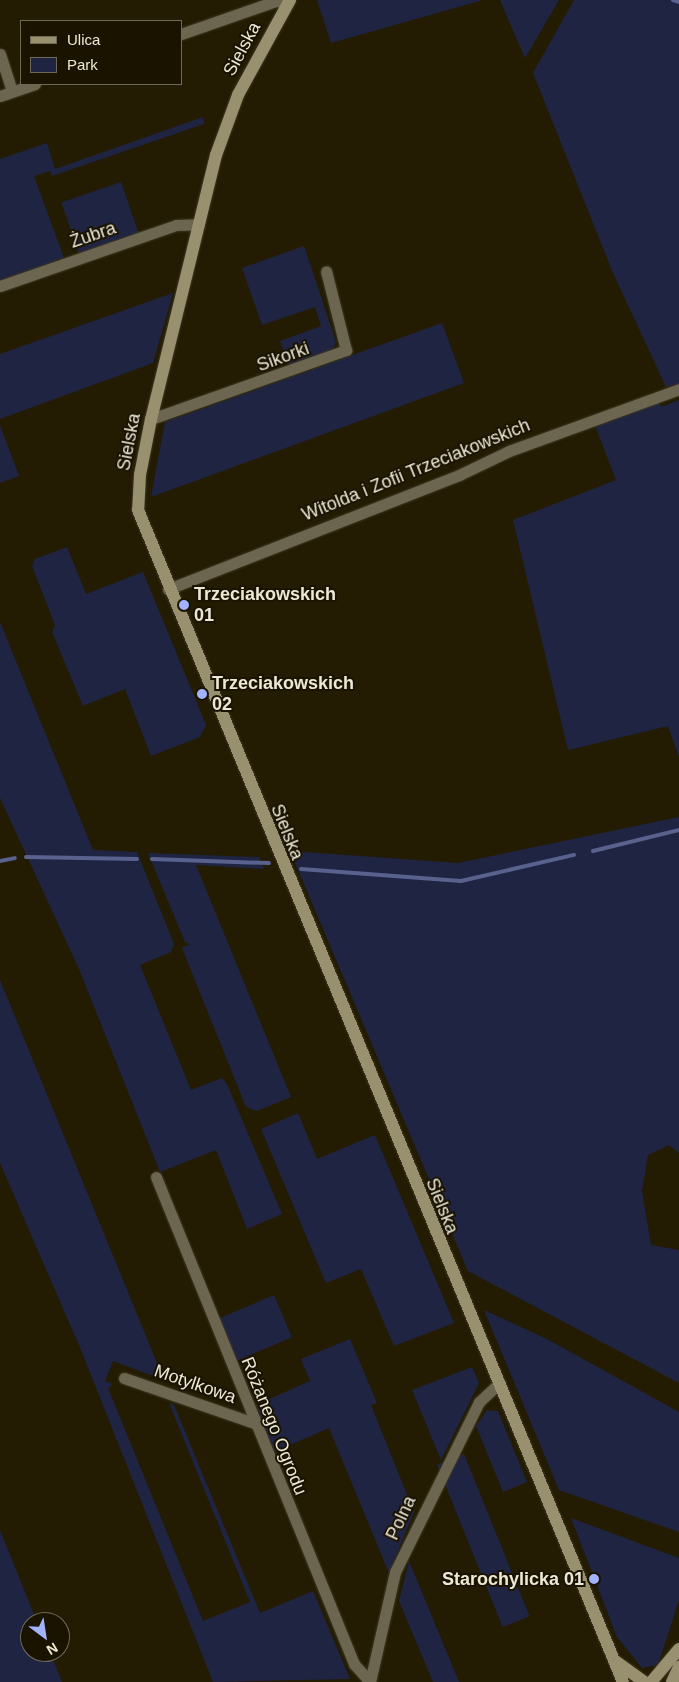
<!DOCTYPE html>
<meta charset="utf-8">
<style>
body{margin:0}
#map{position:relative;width:679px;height:1682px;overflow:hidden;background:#231c03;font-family:Arial,sans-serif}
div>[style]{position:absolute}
.green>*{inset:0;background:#1f2443;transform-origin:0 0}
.stream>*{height:4px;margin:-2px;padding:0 2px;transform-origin:2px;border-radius:2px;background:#59628d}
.roads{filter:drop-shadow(0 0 1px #3f3921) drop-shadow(0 0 1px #3f3921)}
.street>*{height:11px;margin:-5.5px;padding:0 5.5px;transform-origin:5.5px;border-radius:5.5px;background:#6c6651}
.secondary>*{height:12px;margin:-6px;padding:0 6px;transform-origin:6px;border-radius:6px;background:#99906f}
.dots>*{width:14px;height:14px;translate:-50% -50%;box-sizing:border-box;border:2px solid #1a1300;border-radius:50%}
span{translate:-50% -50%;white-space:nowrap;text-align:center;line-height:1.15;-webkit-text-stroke:4px #1a1300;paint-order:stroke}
.street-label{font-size:18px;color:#ece8d8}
.poi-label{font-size:18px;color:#ece8d8;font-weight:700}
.left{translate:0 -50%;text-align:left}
.right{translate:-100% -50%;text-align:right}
.legend{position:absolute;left:20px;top:20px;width:162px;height:65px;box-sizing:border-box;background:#1a1300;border:1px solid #6e6856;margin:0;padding:6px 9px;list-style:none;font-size:15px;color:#ece8d8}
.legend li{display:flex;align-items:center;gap:10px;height:25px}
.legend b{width:25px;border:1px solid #6e6856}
.north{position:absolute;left:20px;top:1612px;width:50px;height:50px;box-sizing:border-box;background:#1a1300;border:1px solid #6e6856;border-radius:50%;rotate:149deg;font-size:14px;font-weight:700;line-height:20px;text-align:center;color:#ece8d8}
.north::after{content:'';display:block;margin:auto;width:18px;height:22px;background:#a3b2fd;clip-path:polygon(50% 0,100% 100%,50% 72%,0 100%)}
</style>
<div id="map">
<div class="green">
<div style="clip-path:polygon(317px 0,483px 0,331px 43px)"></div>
<div style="clip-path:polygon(500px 0,559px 0,525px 58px,508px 19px)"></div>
<div style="clip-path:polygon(574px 0,679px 0,679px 384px,666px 387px,613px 273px,533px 73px)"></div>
<div style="clip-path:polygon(203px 117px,204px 124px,52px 176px,50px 171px,34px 176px,64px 258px,0 281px,0 159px,47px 143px,55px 169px)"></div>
<div style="left:121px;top:182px;width:54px;height:63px;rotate:71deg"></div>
<div style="clip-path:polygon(304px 246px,336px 342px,331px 353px,290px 369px,280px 341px,321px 326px,315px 307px,262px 325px,242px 268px)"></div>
<div style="clip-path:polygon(173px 293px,153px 363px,0 419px,0 354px)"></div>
<div style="clip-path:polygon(442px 323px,464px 383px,151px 497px,165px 422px)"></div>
<div style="clip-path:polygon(658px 400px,661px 407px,679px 400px,679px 757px,668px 726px,568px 750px,513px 520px,616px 480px,594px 423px)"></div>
<div style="clip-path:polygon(0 425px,19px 476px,0 483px)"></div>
<div style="clip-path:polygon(67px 547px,86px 594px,143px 572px,206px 725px,200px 737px,151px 756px,125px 689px,83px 706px,52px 632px,55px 625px,32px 566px,35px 559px)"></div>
<div style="clip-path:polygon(0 622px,93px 850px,137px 852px,174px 944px,171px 952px,140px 965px,191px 1090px,222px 1078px,227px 1084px,282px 1214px,247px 1229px,216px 1150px,160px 1172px,79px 969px,0 798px)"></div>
<div style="clip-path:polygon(679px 817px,679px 1153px,669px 1145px,648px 1155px,642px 1191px,651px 1245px,679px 1250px,679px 1383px,468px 1271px,290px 851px,458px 863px)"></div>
<div style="clip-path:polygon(148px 853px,259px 857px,264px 869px,196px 865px,291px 1097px,257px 1111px,246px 1107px,182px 948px,190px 944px,185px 942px)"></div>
<div style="clip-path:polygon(0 980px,164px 1380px,113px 1361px,105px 1381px,113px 1384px,108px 1388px,203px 1621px,250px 1602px,169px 1403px,174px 1405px,260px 1613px,313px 1591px,350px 1679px,213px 1682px,81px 1350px,0 1163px)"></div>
<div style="clip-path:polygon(298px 1113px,317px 1159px,375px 1135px,454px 1323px,394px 1346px,361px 1269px,326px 1283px,261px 1129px)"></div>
<div style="left:274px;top:1295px;width:46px;height:60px;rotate:67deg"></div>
<div style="clip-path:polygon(484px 1310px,547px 1339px,679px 1412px,679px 1532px,559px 1490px)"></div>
<div style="clip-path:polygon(350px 1339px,377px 1403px,371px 1405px,414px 1512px,389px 1573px,329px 1428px,274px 1452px,256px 1405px,310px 1381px,301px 1359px)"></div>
<div style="clip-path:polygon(472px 1367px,479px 1383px,441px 1460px,412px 1390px)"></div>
<div style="clip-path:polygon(487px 1410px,498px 1411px,527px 1482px,503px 1492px,476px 1426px)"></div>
<div style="left:464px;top:1454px;width:175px;height:29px;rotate:68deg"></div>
<div style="clip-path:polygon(571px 1518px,679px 1558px,679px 1600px,658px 1665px,642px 1668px,617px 1637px)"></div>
<div style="clip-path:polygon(0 1530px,37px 1622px,30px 1622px,30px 1652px,50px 1652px,62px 1682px,0 1682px)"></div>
<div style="clip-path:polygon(409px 1561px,450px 1660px,459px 1682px,433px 1682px,399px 1601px)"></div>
</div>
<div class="stream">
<div style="left:673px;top:0;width:6px;rotate:18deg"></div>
<div style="left:593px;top:851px;width:89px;rotate:-13.7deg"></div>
<div style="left:26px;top:857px;width:111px;rotate:1deg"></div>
<div style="left:152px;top:859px;width:117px;rotate:2deg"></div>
<div style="left:0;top:861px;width:15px;rotate:-11deg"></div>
<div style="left:301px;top:869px;width:160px;rotate:4.3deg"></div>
<div style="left:461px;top:881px;width:116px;rotate:-13deg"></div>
</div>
<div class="roads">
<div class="street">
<div style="left:181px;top:34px;width:101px;rotate:-19.2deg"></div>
<div style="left:276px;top:1px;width:12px;rotate:5deg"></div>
<div style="left:0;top:54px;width:39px;rotate:72deg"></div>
<div style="left:0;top:96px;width:37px;rotate:-19deg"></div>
<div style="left:0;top:286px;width:186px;rotate:-19.1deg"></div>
<div style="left:176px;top:225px;width:23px;rotate:-2deg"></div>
<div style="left:151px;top:419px;width:207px;rotate:-19.5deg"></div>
<div style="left:346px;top:350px;width:81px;rotate:-104.2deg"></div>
<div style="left:168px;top:589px;width:313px;rotate:-21.4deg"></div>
<div style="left:459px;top:475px;width:55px;rotate:-25.6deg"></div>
<div style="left:509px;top:451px;width:181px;rotate:-20deg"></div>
<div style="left:156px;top:1177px;width:526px;rotate:67.87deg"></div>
<div style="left:354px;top:1664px;width:24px;rotate:48deg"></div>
<div style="left:124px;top:1378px;width:138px;rotate:19.1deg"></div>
<div style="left:370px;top:1682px;width:113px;rotate:-77.2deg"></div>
<div style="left:395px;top:1572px;width:190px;rotate:-63.7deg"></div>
<div style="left:479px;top:1402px;width:26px;rotate:-43deg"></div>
</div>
<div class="secondary">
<div style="left:290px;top:0;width:108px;rotate:118.7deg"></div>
<div style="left:238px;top:95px;width:64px;rotate:110.1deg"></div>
<div style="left:216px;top:155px;width:272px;rotate:103.8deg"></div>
<div style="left:151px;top:419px;width:57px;rotate:101.1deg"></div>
<div style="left:140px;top:475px;width:35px;rotate:93deg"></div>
<div style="left:138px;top:510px;width:1268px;rotate:67.52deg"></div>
<div style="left:614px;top:1660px;width:36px;rotate:36deg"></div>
<div style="left:652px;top:1681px;width:42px;rotate:-49.8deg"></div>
<div style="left:672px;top:1682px;width:17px;rotate:-65deg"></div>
</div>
</div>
<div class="dots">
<div style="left:184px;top:605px;background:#a3b2fd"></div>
<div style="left:202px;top:694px;background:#a3b2fd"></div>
<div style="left:594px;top:1579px;background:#a3b2fd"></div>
</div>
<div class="street-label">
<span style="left:242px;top:49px;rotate:-62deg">Sielska</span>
<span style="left:93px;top:235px;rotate:-19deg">Żubra</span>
<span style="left:283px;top:357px;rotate:-20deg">Sikorki</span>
<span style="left:129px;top:442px;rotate:-79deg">Sielska</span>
<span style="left:416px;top:470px;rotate:-22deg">Witolda i Zofii Trzeciakowskich</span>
<span style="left:287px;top:832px;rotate:68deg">Sielska</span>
<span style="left:442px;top:1206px;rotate:68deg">Sielska</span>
<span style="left:195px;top:1384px;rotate:19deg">Motylkowa</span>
<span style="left:274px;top:1426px;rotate:68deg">Różanego Ogrodu</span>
<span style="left:401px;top:1518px;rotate:-65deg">Polna</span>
</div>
<div class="poi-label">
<span class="left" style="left:194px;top:605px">Trzeciakowskich<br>01</span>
<span class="left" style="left:212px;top:694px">Trzeciakowskich<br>02</span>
<span class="right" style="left:584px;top:1579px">Starochylicka 01</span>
</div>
<ul class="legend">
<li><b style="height:6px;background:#99906f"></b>Ulica</li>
<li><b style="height:14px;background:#1f2443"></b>Park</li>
</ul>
<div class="north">N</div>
</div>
